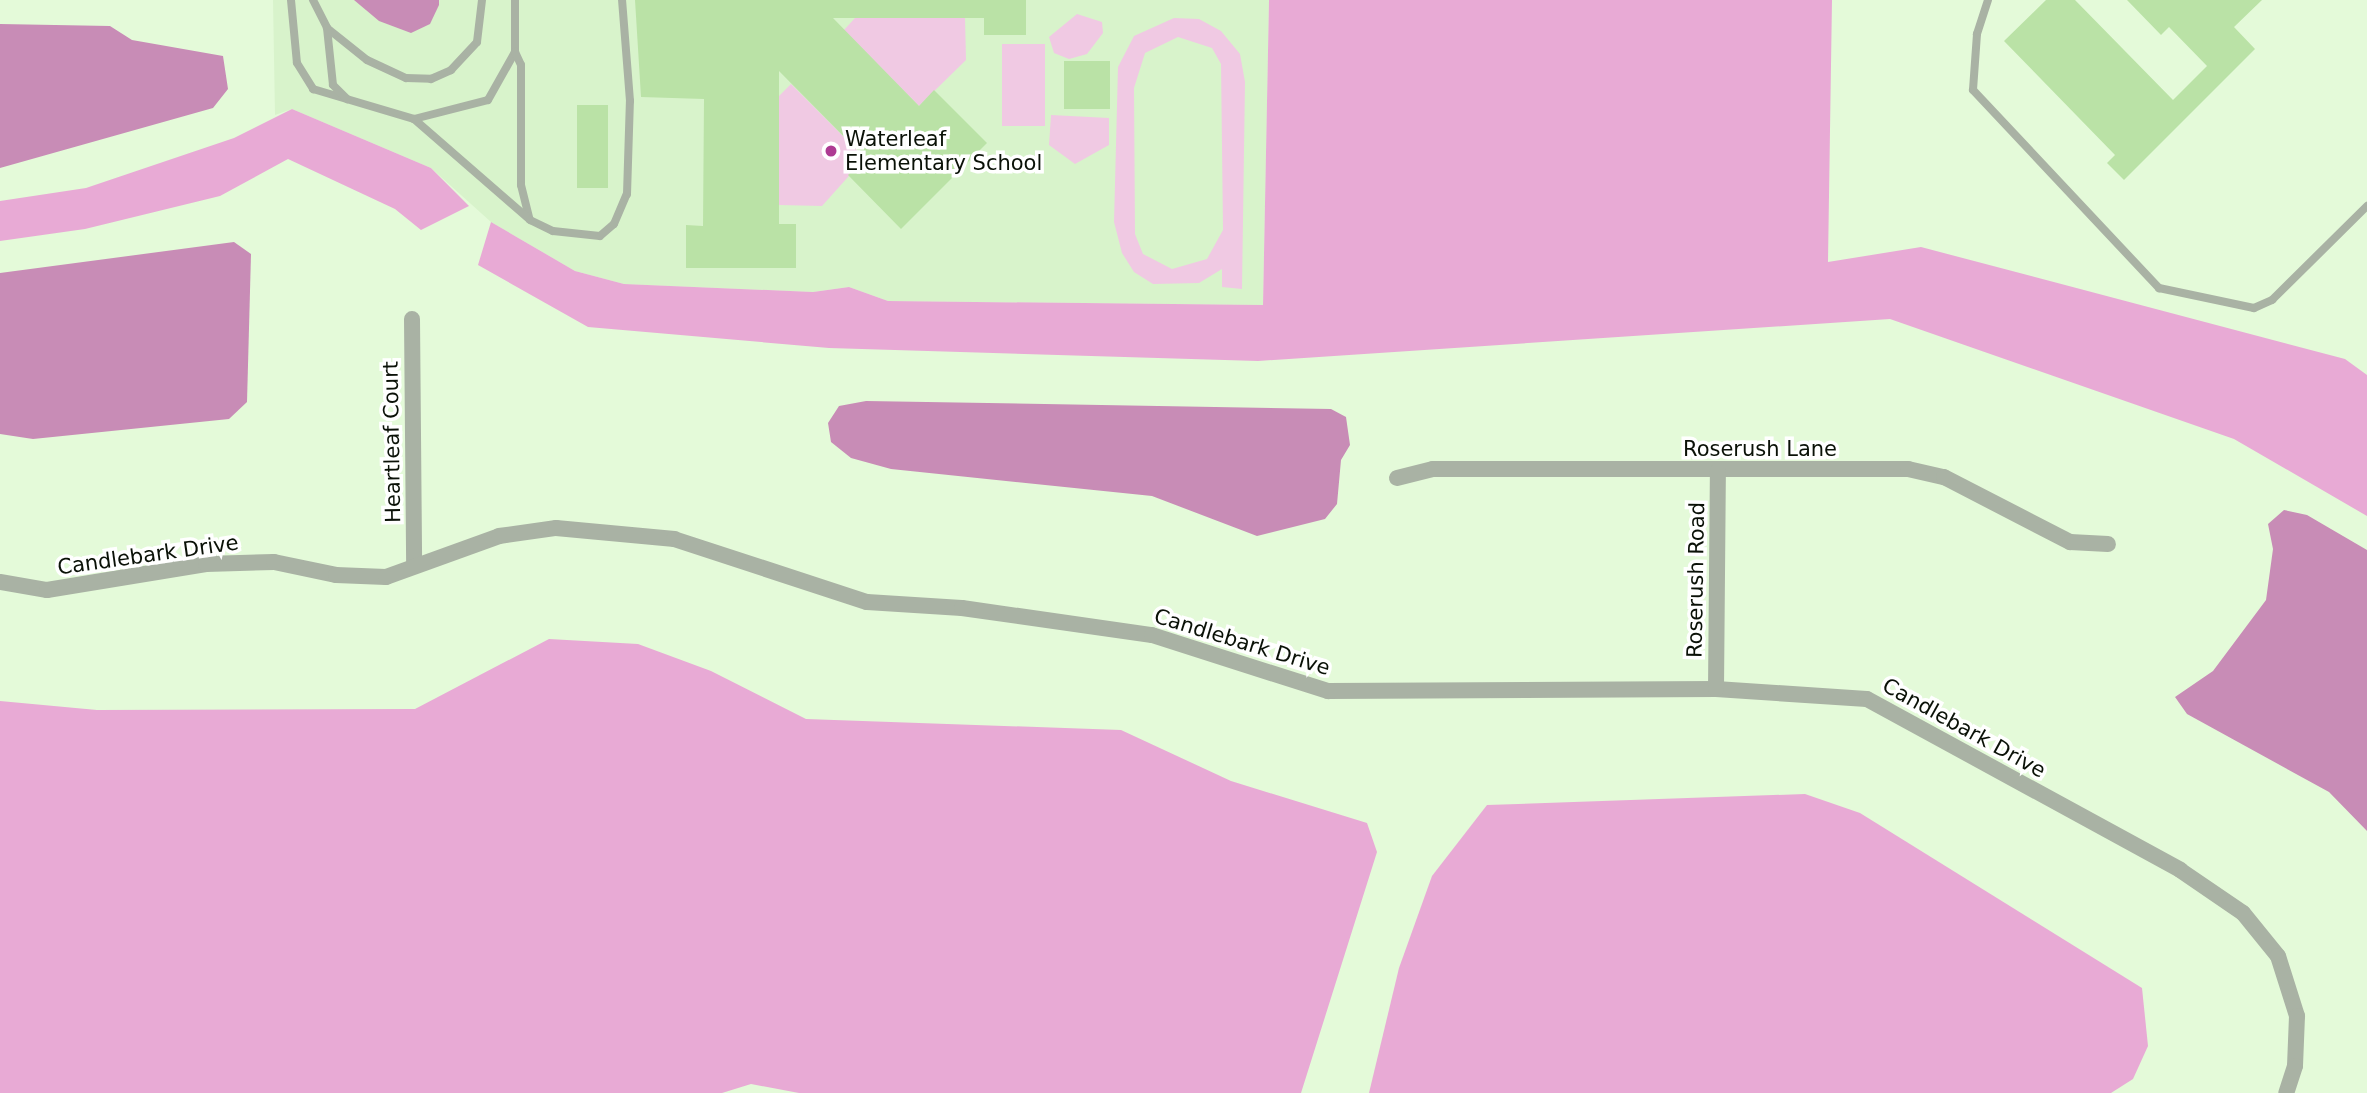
<!DOCTYPE html>
<style>
body{margin:0}
#map{position:relative;width:2367px;height:1093px;overflow:hidden;background:#e4fad9;font-family:"DejaVu Sans",sans-serif}
div>[style]{position:absolute}
.built>*{inset:0;background:#d8f3cb}
.green>*{inset:0;background:#f0c9e3;transform-origin:0 0}
.forest>*{inset:0;background:#e8aad5}
.water>*{inset:0;background:#c88cb6}
.building>*{inset:0;background:#bae2a6;transform-origin:0 0}
.service>*{height:8px;margin:-4px;padding:0 4px;transform-origin:4px;border-radius:4px;background:#a9b2a4}
.minor>*{height:16px;margin:-8px;padding:0 8px;transform-origin:8px;border-radius:8px;background:#a9b2a4}
.dots>*{width:19px;height:19px;translate:-50% -50%;box-sizing:border-box;border:4px solid #fff;border-radius:50%}
span{translate:-50% -50%;white-space:nowrap;text-align:center;line-height:1.15;-webkit-text-stroke:7px #fff;paint-order:stroke}
.poi-label{font-size:21px;color:#0a1107}
.left{translate:0 -50%;text-align:left}
.street-label{font-size:21px;color:#0a1107}
</style>
<div id="map">
<div class="built">
<div style="clip-path:polygon(273px 0,1269px 0,1263px 305px,888px 301px,849px 287px,813px 292px,624px 284px,575px 271px,491px 222px,431px 168px,292px 109px,275px 115px)"></div>
</div>
<div class="green">
<div style="clip-path:polygon(1077px 14px,1102px 22px,1103px 33px,1087px 54px,1069px 59px,1054px 53px,1049px 37px)"></div>
<div style="clip-path:polygon(855px 18px,965px 18px,966px 60px,919px 106px,844px 30px)"></div>
<div style="clip-path:polygon(evenodd,1174px 18px,1199px 19px,1221px 31px,1240px 54px,1245px 82px,1242px 289px,1222px 287px,1222px 269px,1199px 283px,1153px 284px,1134px 272px,1122px 253px,1114px 222px,1118px 67px,1134px 36px,1174px 18px,1178px 37px,1212px 48px,1221px 64px,1223px 230px,1207px 259px,1172px 269px,1143px 254px,1135px 234px,1134px 88px,1145px 53px,1178px 37px)"></div>
<div style="left:1045px;top:44px;width:82px;height:43px;rotate:90deg"></div>
<div style="clip-path:polygon(791px 84px,865px 158px,822px 206px,779px 205px,779px 96px)"></div>
<div style="clip-path:polygon(1051px 115px,1109px 118px,1109px 145px,1075px 164px,1049px 145px)"></div>
</div>
<div class="forest">
<div style="clip-path:polygon(1269px 0,1832px 0,1828px 262px,1921px 247px,2345px 359px,2367px 375px,2367px 516px,2234px 439px,1890px 319px,1258px 361px,829px 348px,588px 327px,478px 265px,491px 222px,575px 271px,624px 284px,813px 292px,849px 287px,888px 301px,1263px 305px)"></div>
<div style="clip-path:polygon(292px 109px,431px 168px,469px 206px,421px 230px,395px 209px,288px 159px,220px 196px,85px 229px,0 241px,0 201px,86px 188px,234px 138px)"></div>
<div style="clip-path:polygon(549px 639px,638px 644px,711px 671px,806px 719px,1121px 730px,1231px 781px,1367px 823px,1377px 852px,1301px 1093px,799px 1093px,751px 1084px,722px 1093px,0 1093px,0 701px,97px 710px,415px 709px)"></div>
<div style="clip-path:polygon(1805px 794px,1860px 813px,2142px 988px,2148px 1046px,2133px 1079px,2111px 1093px,1369px 1093px,1399px 968px,1432px 876px,1487px 805px)"></div>
</div>
<div class="water">
<div style="clip-path:polygon(354px 0,439px 0,439px 5px,430px 24px,411px 33px,379px 21px)"></div>
<div style="clip-path:polygon(0 24px,110px 26px,132px 40px,223px 56px,228px 89px,213px 108px,0 168px)"></div>
<div style="clip-path:polygon(234px 242px,251px 254px,247px 402px,229px 419px,33px 439px,0 434px,0 273px)"></div>
<div style="clip-path:polygon(866px 401px,1331px 409px,1346px 417px,1350px 445px,1341px 460px,1337px 504px,1325px 519px,1257px 536px,1152px 496px,891px 469px,851px 458px,831px 442px,828px 423px,839px 406px)"></div>
<div style="clip-path:polygon(2284px 510px,2307px 515px,2367px 550px,2367px 831px,2329px 792px,2187px 714px,2175px 697px,2213px 671px,2266px 600px,2273px 549px,2268px 524px)"></div>
</div>
<div class="building">
<div style="clip-path:polygon(635px 0,1026px 0,1026px 35px,984px 35px,984px 18px,833px 18px,919px 106px,934px 90px,987px 143px,901px 229px,848px 175px,865px 158px,779px 71px,779px 224px,796px 224px,796px 268px,686px 268px,686px 225px,703px 226px,704px 99px,641px 97px)"></div>
<div style="clip-path:polygon(2046px 0,2075px 0,2173px 100px,2207px 66px,2169px 27px,2161px 35px,2127px 0,2262px 0,2234px 27px,2255px 49px,2124px 180px,2107px 163px,2115px 155px,2004px 41px)"></div>
<div style="left:1064px;top:61px;width:46px;height:48px"></div>
<div style="left:577px;top:105px;width:31px;height:83px"></div>
</div>
<div class="service">
<div style="left:291px;top:0;width:63px;rotate:84.6deg"></div>
<div style="left:297px;top:63px;width:31px;rotate:58deg"></div>
<div style="left:313px;top:89px;width:105px;rotate:16.5deg"></div>
<div style="left:414px;top:119px;width:76px;rotate:-14.4deg"></div>
<div style="left:488px;top:100px;width:55px;rotate:-60.6deg"></div>
<div style="left:515px;top:52px;width:52px;rotate:-90deg"></div>
<div style="left:313px;top:0;width:31px;rotate:63deg"></div>
<div style="left:327px;top:28px;width:51px;rotate:38.7deg"></div>
<div style="left:367px;top:60px;width:43px;rotate:24.8deg"></div>
<div style="left:406px;top:78px;width:25px;rotate:2deg"></div>
<div style="left:431px;top:79px;width:22px;rotate:-24deg"></div>
<div style="left:451px;top:70px;width:38px;rotate:-47deg"></div>
<div style="left:477px;top:42px;width:42px;rotate:-83.2deg"></div>
<div style="left:1988px;top:0;width:36px;rotate:108deg"></div>
<div style="left:1977px;top:34px;width:56px;rotate:94.1deg"></div>
<div style="left:1973px;top:90px;width:272px;rotate:46.8deg"></div>
<div style="left:2159px;top:288px;width:97px;rotate:11.9deg"></div>
<div style="left:2254px;top:308px;width:20px;rotate:-24deg"></div>
<div style="left:2272px;top:300px;width:134px;rotate:-44.7deg"></div>
<div style="left:327px;top:28px;width:57px;rotate:84deg"></div>
<div style="left:333px;top:85px;width:20px;rotate:45deg"></div>
<div style="left:515px;top:52px;width:14px;rotate:65deg"></div>
<div style="left:521px;top:65px;width:120px;rotate:90deg"></div>
<div style="left:521px;top:185px;width:34px;rotate:76deg"></div>
<div style="left:414px;top:119px;width:154px;rotate:41deg"></div>
<div style="left:530px;top:220px;width:25px;rotate:26deg"></div>
<div style="left:553px;top:231px;width:47px;rotate:6.1deg"></div>
<div style="left:600px;top:236px;width:18px;rotate:-41deg"></div>
<div style="left:614px;top:224px;width:33px;rotate:-67deg"></div>
<div style="left:627px;top:194px;width:93px;rotate:-88.2deg"></div>
<div style="left:630px;top:101px;width:101px;rotate:-94.5deg"></div>
</div>
<div class="minor">
<div style="left:412px;top:319px;width:245px;rotate:89.5deg"></div>
<div style="left:1397px;top:478px;width:37px;rotate:-14deg"></div>
<div style="left:1433px;top:469px;width:475px"></div>
<div style="left:1908px;top:469px;width:37px;rotate:13deg"></div>
<div style="left:1944px;top:477px;width:142px;rotate:27.3deg"></div>
<div style="left:2070px;top:542px;width:38px;rotate:3deg"></div>
<div style="left:0;top:582px;width:48px;rotate:9.7deg"></div>
<div style="left:47px;top:590px;width:161px;rotate:-9.3deg"></div>
<div style="left:206px;top:564px;width:68px;rotate:-1.7deg"></div>
<div style="left:274px;top:562px;width:63px;rotate:11.8deg"></div>
<div style="left:336px;top:575px;width:50px;rotate:2.3deg"></div>
<div style="left:386px;top:577px;width:120px;rotate:-19.9deg"></div>
<div style="left:499px;top:536px;width:58px;rotate:-8deg"></div>
<div style="left:556px;top:528px;width:119px;rotate:5.3deg"></div>
<div style="left:674px;top:539px;width:203px;rotate:18.1deg"></div>
<div style="left:867px;top:602px;width:95px;rotate:3.6deg"></div>
<div style="left:962px;top:608px;width:192px;rotate:8.1deg"></div>
<div style="left:1152px;top:635px;width:185px;rotate:17.7deg"></div>
<div style="left:1328px;top:691px;width:388px;rotate:-0.3deg"></div>
<div style="left:1716px;top:689px;width:151px;rotate:3.8deg"></div>
<div style="left:1867px;top:699px;width:357px;rotate:28.6deg"></div>
<div style="left:2180px;top:870px;width:76px;rotate:34.3deg"></div>
<div style="left:2243px;top:913px;width:55px;rotate:50.9deg"></div>
<div style="left:2278px;top:956px;width:63px;rotate:72.4deg"></div>
<div style="left:2297px;top:1016px;width:50px;rotate:92.3deg"></div>
<div style="left:2295px;top:1066px;width:28px;rotate:108deg"></div>
<div style="left:1716px;top:689px;width:218px;rotate:-89.5deg"></div>
</div>
<div class="dots">
<div style="left:831px;top:151px;background:#ae3a93"></div>
</div>
<div class="poi-label">
<span class="left" style="left:845px;top:151px">Waterleaf<br>Elementary School</span>
</div>
<div class="street-label">
<span style="left:392px;top:442px;rotate:-91deg">Heartleaf Court</span>
<span style="left:1760px;top:449px">Roserush Lane</span>
<span style="left:148px;top:555px;rotate:-8deg">Candlebark Drive</span>
<span style="left:1696px;top:580px;rotate:-89deg">Roserush Road</span>
<span style="left:1242px;top:642px;rotate:17deg">Candlebark Drive</span>
<span style="left:1964px;top:728px;rotate:29deg">Candlebark Drive</span>
</div>
</div>
